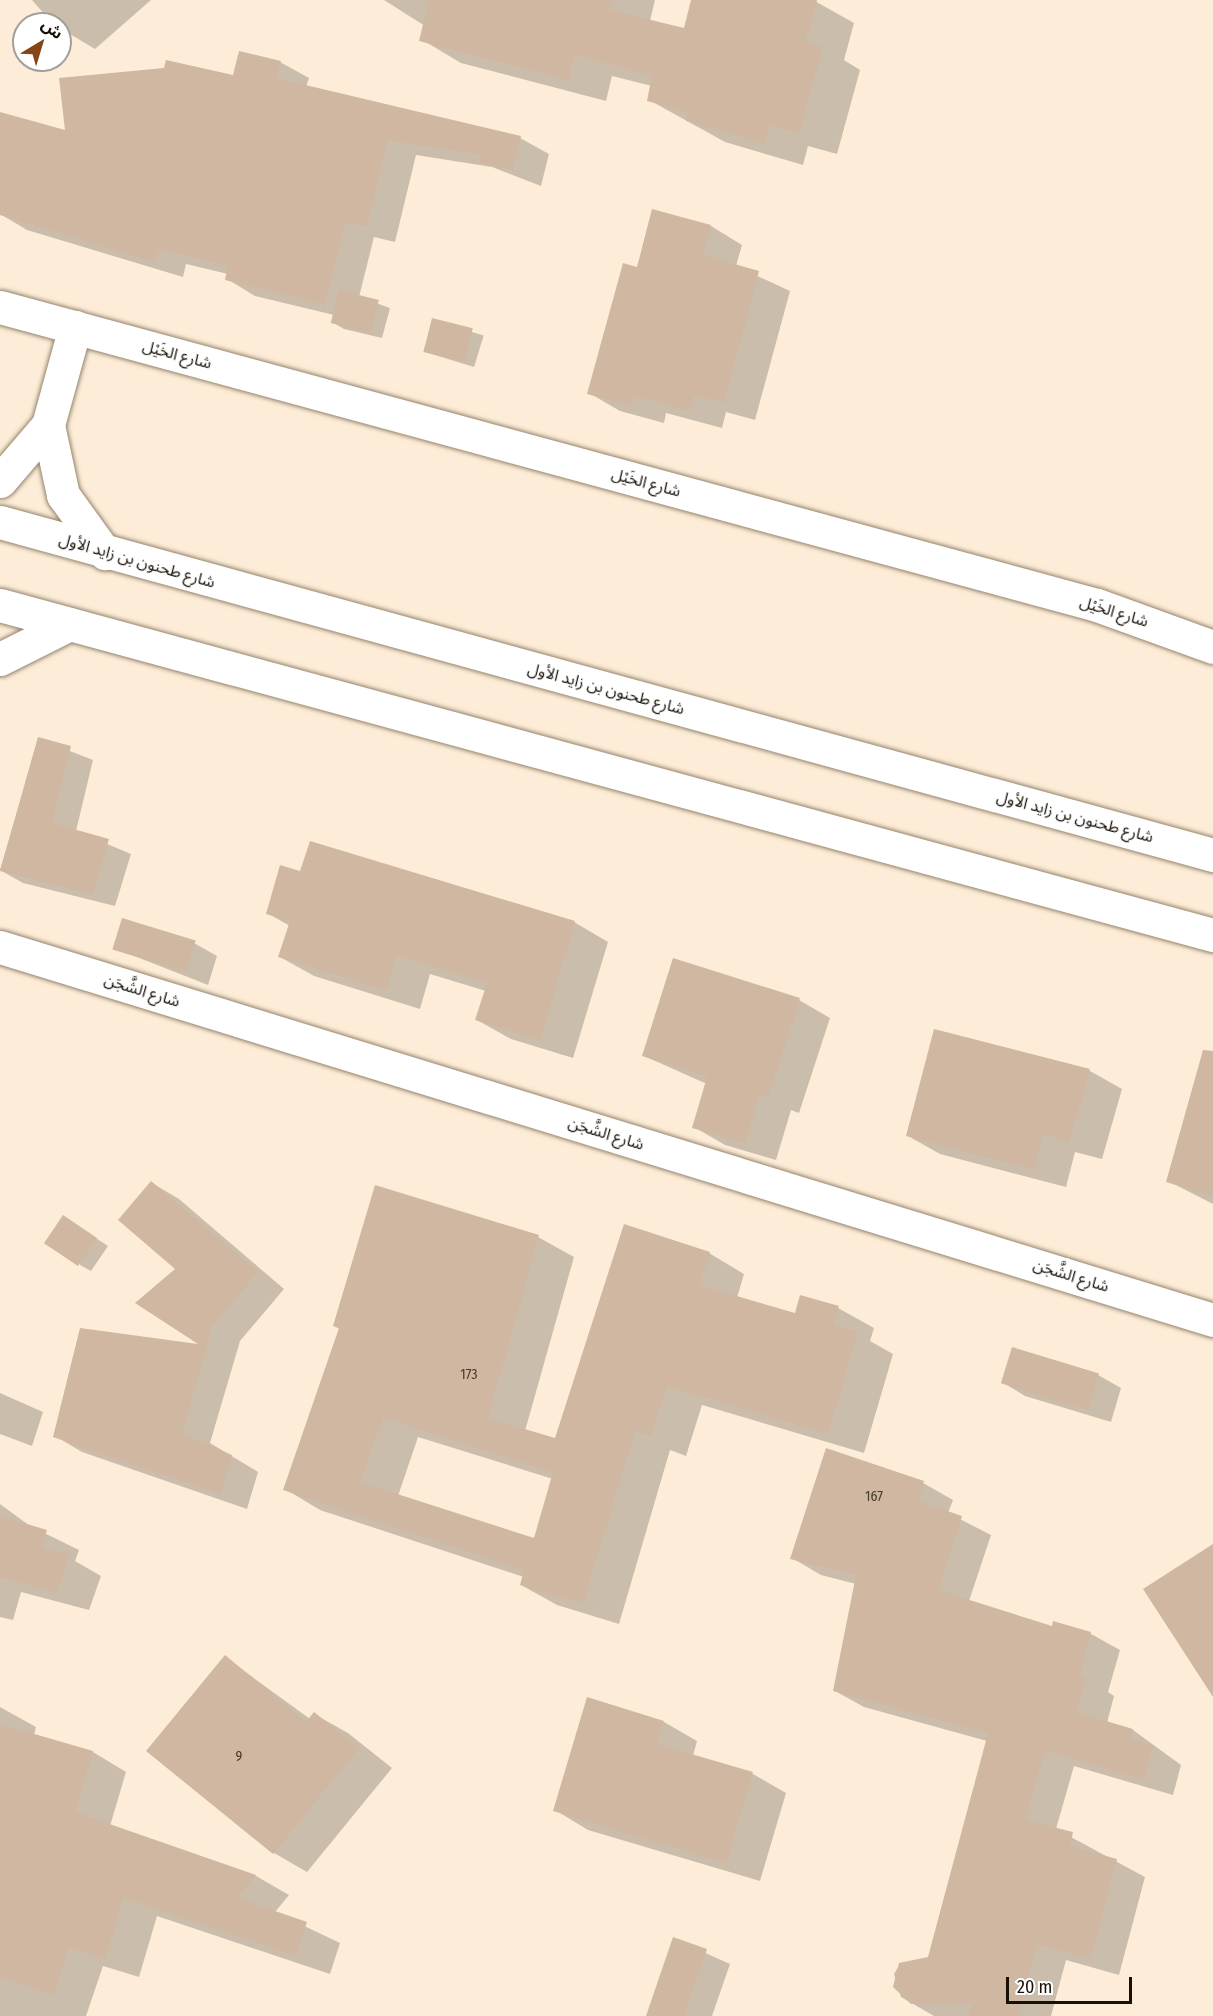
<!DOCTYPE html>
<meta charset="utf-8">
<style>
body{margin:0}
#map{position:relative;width:1213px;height:2016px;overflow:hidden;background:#fdedd8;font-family:"Fira Sans Condensed","Noto Sans Arabic",sans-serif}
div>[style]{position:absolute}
.shadow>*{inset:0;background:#0003;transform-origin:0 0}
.building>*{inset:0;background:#cfb7a1;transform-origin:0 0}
.roads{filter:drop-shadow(0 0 2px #96846c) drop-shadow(0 0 2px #96846c)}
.street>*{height:33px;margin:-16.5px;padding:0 16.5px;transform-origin:16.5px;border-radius:16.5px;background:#fff}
.secondary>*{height:33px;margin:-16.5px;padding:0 16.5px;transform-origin:16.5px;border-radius:16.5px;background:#fff}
span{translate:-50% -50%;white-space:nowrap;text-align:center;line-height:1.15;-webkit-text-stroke:5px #fff;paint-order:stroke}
.number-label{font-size:14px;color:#453a2e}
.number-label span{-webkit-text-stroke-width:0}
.street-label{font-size:16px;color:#171007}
.north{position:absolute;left:12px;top:12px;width:60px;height:60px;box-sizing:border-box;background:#fff;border:2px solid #a29f9c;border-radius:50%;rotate:38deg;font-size:16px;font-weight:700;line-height:24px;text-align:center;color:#171007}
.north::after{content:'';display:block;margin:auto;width:21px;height:27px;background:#874415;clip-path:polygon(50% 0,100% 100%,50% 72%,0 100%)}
.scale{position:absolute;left:1006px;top:1977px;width:126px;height:27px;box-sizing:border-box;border:3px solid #171007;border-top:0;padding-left:8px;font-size:18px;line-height:21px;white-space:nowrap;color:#171007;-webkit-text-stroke:4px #fff;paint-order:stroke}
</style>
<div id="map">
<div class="shadow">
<div style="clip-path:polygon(32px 0,151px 0,95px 49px,53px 24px)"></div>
<div style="clip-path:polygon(384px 0,655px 0,650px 21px,685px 30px,693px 0,813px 0,854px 23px,844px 60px,860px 70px,837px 154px,808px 146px,803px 165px,725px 142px,649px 100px,652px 86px,612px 76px,606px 101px,461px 63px,424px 41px,425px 26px)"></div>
<div style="clip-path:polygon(280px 62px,309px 78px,306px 87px,520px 138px,549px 154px,541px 186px,492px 167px,416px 155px,395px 242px,374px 237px,359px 297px,390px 308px,382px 338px,344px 329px,332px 322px,334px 315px,255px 296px,227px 279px,228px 274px,186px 264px,183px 277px,27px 230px,0 214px,0 139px,67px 132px)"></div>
<div style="clip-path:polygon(653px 211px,711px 226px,742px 245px,736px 266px,790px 291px,755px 420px,726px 412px,722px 428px,666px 413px,664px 423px,620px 411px,589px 393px,638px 269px)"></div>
<div style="left:433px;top:320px;width:53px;height:33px;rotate:17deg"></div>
<div style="clip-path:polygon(39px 739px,93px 760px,76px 831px,131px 854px,115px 906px,23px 883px,0 870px)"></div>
<div style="clip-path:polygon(301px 873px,574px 922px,608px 942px,573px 1058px,511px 1039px,477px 1020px,486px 991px,430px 974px,420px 1009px,314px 976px,280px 957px,290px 926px,267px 913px)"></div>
<div style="clip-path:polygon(194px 943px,217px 956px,208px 985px,114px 948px)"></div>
<div style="clip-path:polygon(799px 1000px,830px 1018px,799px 1113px,791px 1110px,776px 1160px,725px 1145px,694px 1127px,707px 1084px,644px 1056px)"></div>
<div style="clip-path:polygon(936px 1030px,1090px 1071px,1122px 1089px,1102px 1159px,1075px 1152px,1066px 1187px,940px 1154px,908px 1136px)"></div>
<div style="clip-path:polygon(1213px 1084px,1213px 1204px,1168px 1181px)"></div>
<div style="clip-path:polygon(152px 1183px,179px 1199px,284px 1289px,240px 1341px,210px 1443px,258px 1472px,247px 1509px,82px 1452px,55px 1436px,205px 1346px)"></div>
<div style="clip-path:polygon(73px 1223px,108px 1246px,91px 1271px,80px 1265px)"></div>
<div style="clip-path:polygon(evenodd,538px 1237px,574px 1257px,525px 1431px,556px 1440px,709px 1253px,744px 1274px,737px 1298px,796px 1315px,838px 1308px,874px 1328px,870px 1341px,893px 1354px,864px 1453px,702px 1405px,686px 1456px,670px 1450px,619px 1624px,557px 1605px,521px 1585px,524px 1577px,320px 1510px,285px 1489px,340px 1329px,334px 1326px,538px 1237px,418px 1437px,553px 1479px,535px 1539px,398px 1496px,418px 1437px)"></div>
<div style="clip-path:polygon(1098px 1375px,1121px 1388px,1111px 1422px,1025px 1396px,1002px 1382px)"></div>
<div style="clip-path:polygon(0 1393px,43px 1412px,32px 1446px,0 1434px)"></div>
<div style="clip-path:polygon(923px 1483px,953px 1500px,948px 1513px,991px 1535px,969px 1601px,1053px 1628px,1091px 1634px,1120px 1650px,1108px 1692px,1114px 1696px,1107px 1723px,1133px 1730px,1181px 1765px,1173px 1795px,1074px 1766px,1056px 1829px,1145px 1877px,1119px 1975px,1066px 1960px,1051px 2016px,934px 2016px,901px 1997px,894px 1974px,900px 1964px,929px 1958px,987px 1741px,864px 1707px,835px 1691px,856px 1584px,821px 1575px,792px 1558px)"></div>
<div style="clip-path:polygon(0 1504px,30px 1526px,79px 1550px,75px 1561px,101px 1576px,89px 1610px,21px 1592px,13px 1620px,0 1617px)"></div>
<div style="clip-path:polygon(225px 1657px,310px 1719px,314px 1714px,348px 1733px,392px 1768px,307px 1872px,274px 1853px)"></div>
<div style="clip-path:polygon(0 1707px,36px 1727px,34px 1735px,93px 1752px,126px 1772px,110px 1826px,256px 1876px,289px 1895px,275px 1912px,340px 1943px,330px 1974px,157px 1916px,139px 1977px,103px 1966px,86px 2016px,0 2016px)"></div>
<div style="clip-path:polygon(664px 1722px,697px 1741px,693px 1756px,753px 1774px,786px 1793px,760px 1881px,588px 1830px,555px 1810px)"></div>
<div style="clip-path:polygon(674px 1939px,730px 1964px,712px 2016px,647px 2016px)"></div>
</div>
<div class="building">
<div style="clip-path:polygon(429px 0,612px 0,610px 10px,684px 28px,691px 0,817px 0,805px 42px,823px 47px,799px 133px,770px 125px,765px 144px,686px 121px,688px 112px,647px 101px,652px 75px,574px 55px,568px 80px,419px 41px)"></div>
<div style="clip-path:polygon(239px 51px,281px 61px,276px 78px,521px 136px,513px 170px,480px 162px,481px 155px,388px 140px,367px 227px,345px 222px,325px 305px,225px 280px,228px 265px,157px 249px,154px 262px,0 215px,0 112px,65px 130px,59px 78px,164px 68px,166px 60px,233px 75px)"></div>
<div style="clip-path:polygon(652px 209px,711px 225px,703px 255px,759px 271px,724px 403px,694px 395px,690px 411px,634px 396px,632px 406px,587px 394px,623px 263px,637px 267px)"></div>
<div style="left:339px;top:290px;width:41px;height:34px;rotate:14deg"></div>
<div style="left:432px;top:318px;width:42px;height:35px;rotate:14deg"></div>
<div style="clip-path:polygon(38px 737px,71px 746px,52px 823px,109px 839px,92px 894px,0 871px)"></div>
<div style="clip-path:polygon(310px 841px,575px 921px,540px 1040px,475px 1020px,487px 983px,397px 955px,386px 990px,278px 957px,290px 921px,266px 914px,280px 865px,300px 871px)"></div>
<div style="left:122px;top:918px;width:77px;height:33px;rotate:17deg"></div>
<div style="clip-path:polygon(673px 958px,800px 998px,768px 1096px,759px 1094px,745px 1143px,692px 1128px,707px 1077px,642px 1056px)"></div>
<div style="clip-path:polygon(934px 1029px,1090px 1069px,1069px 1142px,1043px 1134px,1034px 1170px,906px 1136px)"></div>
<div style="clip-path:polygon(1203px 1050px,1213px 1051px,1213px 1196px,1166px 1182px)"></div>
<div style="clip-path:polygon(151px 1181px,258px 1272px,213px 1325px,182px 1433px,232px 1455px,220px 1494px,53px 1437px,80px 1328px,198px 1344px,135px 1303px,175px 1269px,118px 1220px)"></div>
<div style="clip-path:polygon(evenodd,375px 1185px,539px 1235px,488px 1418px,555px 1438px,624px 1224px,710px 1252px,699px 1285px,795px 1313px,800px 1295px,839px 1306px,833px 1325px,858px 1332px,828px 1434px,667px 1386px,651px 1436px,635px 1431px,583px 1604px,520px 1585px,524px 1570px,283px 1490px,339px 1328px,333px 1326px,375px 1185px,383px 1418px,553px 1472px,534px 1538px,360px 1482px,383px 1418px)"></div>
<div style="left:63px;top:1215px;width:41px;height:34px;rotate:34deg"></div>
<div style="left:1012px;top:1347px;width:91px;height:38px;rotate:17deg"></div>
<div style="clip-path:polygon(826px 1448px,924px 1481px,918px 1501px,962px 1516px,938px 1590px,1052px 1626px,1053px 1621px,1091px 1632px,1079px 1675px,1086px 1677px,1076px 1712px,1133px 1729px,1130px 1739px,1153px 1746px,1143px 1780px,1045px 1750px,1025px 1820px,1073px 1832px,1070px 1846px,1117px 1859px,1090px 1959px,1037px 1944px,1018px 2016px,968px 2016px,972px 2003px,911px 2004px,893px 1987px,899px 1963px,928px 1957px,988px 1733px,833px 1691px,856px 1575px,790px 1559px)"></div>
<div style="clip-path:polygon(0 1516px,47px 1530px,42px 1546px,69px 1555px,57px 1593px,0 1577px)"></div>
<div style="clip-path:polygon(1213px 1544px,1213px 1697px,1143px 1589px)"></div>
<div style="clip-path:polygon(225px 1655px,306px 1722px,314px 1712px,359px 1748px,273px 1854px,146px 1751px)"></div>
<div style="clip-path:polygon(587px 1697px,664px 1721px,657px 1744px,753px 1772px,726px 1863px,553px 1811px)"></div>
<div style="clip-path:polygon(0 1724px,93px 1751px,75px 1812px,256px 1875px,237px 1898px,307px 1922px,296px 1956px,123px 1897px,105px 1959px,69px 1948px,53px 1995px,0 1977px)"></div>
<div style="clip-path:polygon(673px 1937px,707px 1949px,684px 2016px,646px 2016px)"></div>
</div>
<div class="roads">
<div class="street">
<div style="left:0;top:307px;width:1137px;rotate:15.2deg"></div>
<div style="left:1097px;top:605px;width:123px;rotate:19.9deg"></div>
<div style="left:48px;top:425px;width:72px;rotate:77.9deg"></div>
<div style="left:63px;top:495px;width:72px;rotate:54.1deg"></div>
<div style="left:0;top:481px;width:74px;rotate:-49.4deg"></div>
<div style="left:48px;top:425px;width:102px;rotate:-74.6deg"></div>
<div style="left:0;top:659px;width:78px;rotate:-26.6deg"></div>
<div style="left:0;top:947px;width:1269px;rotate:17.09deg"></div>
</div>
<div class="secondary">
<div style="left:0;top:522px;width:1258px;rotate:15.35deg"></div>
<div style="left:0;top:605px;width:1257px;rotate:15.22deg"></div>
</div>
</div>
<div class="number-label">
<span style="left:469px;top:1375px">173</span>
<span style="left:874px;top:1497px">167</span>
<span style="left:239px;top:1757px">9</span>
</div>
<div class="street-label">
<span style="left:177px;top:355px;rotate:15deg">شارع الخَيْل</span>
<span style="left:646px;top:483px;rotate:15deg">شارع الخَيْل</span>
<span style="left:137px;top:561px;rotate:16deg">شارع طحنون بن زايد الأول</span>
<span style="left:1114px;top:612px;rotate:17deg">شارع الخَيْل</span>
<span style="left:606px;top:689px;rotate:15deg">شارع طحنون بن زايد الأول</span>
<span style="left:1075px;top:817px;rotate:15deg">شارع طحنون بن زايد الأول</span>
<span style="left:142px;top:991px;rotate:17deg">شارع الشَّجَن</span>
<span style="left:606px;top:1134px;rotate:17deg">شارع الشَّجَن</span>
<span style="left:1071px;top:1276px;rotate:17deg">شارع الشَّجَن</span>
</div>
<div class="north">ش</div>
<div class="scale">20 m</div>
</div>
